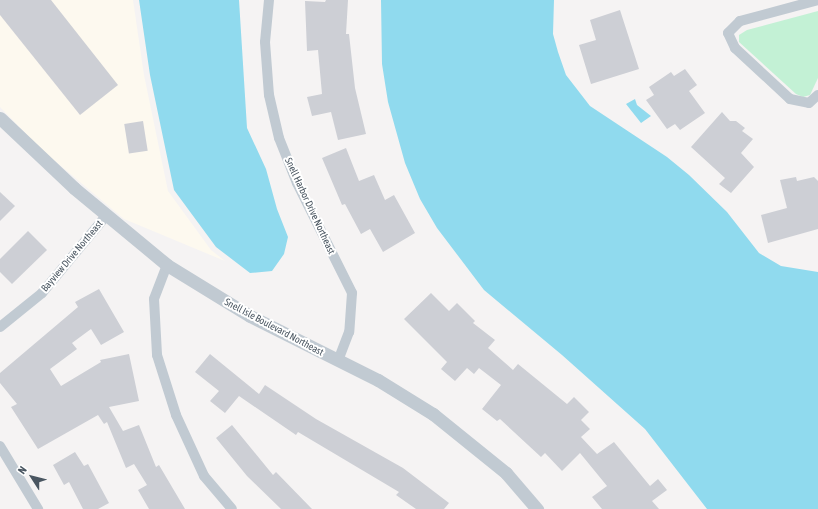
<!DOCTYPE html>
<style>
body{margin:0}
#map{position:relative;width:818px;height:509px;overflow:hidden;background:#f5f3f3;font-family:"Asap Condensed",sans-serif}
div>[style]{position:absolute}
.commercial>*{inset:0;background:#fdf9ef}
.green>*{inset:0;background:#c3f1d5}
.water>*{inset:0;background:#90daee}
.building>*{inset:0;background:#cdcfd5;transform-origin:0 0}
.minor>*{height:10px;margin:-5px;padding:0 5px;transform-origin:5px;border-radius:5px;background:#c1cad2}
.tertiary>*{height:13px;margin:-6.5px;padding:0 6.5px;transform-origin:6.5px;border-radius:6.5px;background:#c1cad2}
span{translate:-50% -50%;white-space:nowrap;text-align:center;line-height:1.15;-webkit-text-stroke:4px #fff;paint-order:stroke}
.street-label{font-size:10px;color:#4a5661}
.north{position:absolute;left:12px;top:457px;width:40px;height:40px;-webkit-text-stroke:3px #fff;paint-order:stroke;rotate:306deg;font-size:11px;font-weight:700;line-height:16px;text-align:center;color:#4a5661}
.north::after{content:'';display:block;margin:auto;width:14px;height:18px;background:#4a5661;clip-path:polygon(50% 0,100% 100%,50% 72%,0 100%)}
</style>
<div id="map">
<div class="commercial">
<div style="clip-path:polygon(0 0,133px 0,144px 75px,168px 191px,211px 250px,225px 261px,124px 219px,42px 150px,0 107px)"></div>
</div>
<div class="green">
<div style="clip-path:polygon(818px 11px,818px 78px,810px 95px,803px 97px,796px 94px,739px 42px,739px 35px,747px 30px)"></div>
</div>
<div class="water">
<div style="clip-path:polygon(139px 0,239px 0,247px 128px,266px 169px,277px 209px,288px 237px,284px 254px,272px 271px,250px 273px,216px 247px,174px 190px,150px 75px)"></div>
<div style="clip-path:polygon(381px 0,554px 0,553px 34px,558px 52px,566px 75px,590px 106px,667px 157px,689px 175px,727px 212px,759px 253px,781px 266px,818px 272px,818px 509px,707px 509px,645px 429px,562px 355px,484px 290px,437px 228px,420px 199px,405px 163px,388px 102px,382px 64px)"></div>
<div style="clip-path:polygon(635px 99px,637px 105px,651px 116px,641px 123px,626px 104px)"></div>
</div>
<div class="building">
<div style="clip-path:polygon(0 0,51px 0,118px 85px,80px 115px,0 15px)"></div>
<div style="clip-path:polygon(326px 0,348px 0,346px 34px,349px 34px,355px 88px,366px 134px,338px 140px,331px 112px,312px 116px,307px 97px,322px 94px,318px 50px,307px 51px,305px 1px,325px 2px)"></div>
<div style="clip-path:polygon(620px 10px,639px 69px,591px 84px,579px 45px,596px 40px,590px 20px)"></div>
<div style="clip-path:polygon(685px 69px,697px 85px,689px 91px,705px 113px,680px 130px,675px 124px,667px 129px,646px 100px,654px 95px,649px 87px,671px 72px,674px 76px)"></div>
<div style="clip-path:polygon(722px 112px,730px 121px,736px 121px,745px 128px,742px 131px,753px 139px,741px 153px,754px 167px,731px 193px,719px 184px,725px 178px,691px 147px)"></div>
<div style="left:143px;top:121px;width:30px;height:19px;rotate:81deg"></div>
<div style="clip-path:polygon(346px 148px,359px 181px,374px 175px,385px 200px,394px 195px,415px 233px,383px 252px,370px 229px,361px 234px,345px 204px,342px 205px,322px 158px)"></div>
<div style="clip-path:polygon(796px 177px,797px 181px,814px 177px,818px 181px,818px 229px,768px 243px,761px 215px,787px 208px,780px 180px)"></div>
<div style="clip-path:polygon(0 192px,15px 206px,0 221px)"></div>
<div style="clip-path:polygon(28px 231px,47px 250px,12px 284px,0 272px,0 259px)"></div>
<div style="clip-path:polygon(99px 289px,124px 332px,101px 345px,91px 329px,72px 343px,77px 349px,50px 369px,61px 386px,101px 362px,100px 360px,129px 354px,139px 401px,109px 407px,123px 431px,139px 425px,156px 467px,159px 465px,185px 509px,149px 509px,138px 490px,147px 485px,134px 464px,126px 468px,107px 422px,104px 424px,98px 415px,38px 449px,11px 407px,17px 404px,0 383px,0 373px,78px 307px,75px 302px)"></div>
<div style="clip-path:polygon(431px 293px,449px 311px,457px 303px,475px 321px,473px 323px,495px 340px,488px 348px,513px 370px,518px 364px,567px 404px,574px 397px,589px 412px,581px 420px,590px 429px,581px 437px,597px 454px,614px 442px,650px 486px,658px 479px,667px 490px,652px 501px,659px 509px,602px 509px,592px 497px,607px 486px,580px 453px,562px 471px,545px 453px,541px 457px,500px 419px,497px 421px,482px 409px,501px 385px,479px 368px,474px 374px,467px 368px,455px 381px,441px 369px,447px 362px,404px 319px)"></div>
<div style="clip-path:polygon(210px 354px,259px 394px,265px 385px,316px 419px,403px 468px,449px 503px,444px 509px,416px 509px,396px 495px,399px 492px,298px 432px,296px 435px,239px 396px,225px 413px,210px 401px,219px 391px,195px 372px)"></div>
<div style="clip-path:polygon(232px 425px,273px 475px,276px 472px,312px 509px,281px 509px,247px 476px,216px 438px)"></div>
<div style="clip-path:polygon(75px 452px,84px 466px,88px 464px,109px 503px,98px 509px,83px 509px,69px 482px,64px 485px,53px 465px)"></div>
</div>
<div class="minor">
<div style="left:269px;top:0;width:42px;rotate:95.4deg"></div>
<div style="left:265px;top:42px;width:53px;rotate:85.7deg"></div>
<div style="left:269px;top:95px;width:44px;rotate:76.9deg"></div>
<div style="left:279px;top:138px;width:48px;rotate:68.2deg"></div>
<div style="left:297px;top:183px;width:123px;rotate:63.4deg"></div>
<div style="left:352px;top:293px;width:39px;rotate:94deg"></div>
<div style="left:349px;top:332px;width:31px;rotate:111deg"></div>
<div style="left:818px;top:0;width:81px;rotate:164.9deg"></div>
<div style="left:740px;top:21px;width:17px;rotate:135deg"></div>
<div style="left:728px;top:33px;width:17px;rotate:65deg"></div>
<div style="left:735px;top:48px;width:75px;rotate:42.8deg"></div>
<div style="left:790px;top:99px;width:19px;rotate:12deg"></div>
<div style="left:809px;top:103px;width:12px;rotate:-42deg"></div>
<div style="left:167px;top:265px;width:36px;rotate:111deg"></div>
<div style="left:154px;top:299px;width:56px;rotate:86.9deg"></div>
<div style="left:157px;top:355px;width:63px;rotate:72.4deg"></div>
<div style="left:176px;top:415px;width:67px;rotate:65.3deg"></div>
<div style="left:204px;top:476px;width:43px;rotate:49.7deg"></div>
<div style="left:0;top:327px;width:54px;rotate:-39deg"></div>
<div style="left:42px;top:293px;width:100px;rotate:-50.3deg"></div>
<div style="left:0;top:446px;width:74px;rotate:58.9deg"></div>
</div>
<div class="tertiary">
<div style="left:0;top:118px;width:102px;rotate:43.4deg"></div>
<div style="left:74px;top:188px;width:121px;rotate:39.6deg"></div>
<div style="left:167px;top:265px;width:97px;rotate:31.6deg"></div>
<div style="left:250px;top:316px;width:143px;rotate:26.6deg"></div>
<div style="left:378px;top:380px;width:65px;rotate:31.7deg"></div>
<div style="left:433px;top:414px;width:94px;rotate:38.9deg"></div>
<div style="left:506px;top:473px;width:48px;rotate:49.3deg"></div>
</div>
<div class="street-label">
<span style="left:310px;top:206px;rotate:65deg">Snell Harbor Drive Northeast</span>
<span style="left:72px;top:256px;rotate:-50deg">Bayview Drive Northeast</span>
<span style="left:274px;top:327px;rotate:28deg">Snell Isle Boulevard Northeast</span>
</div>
<div class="north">N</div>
</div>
